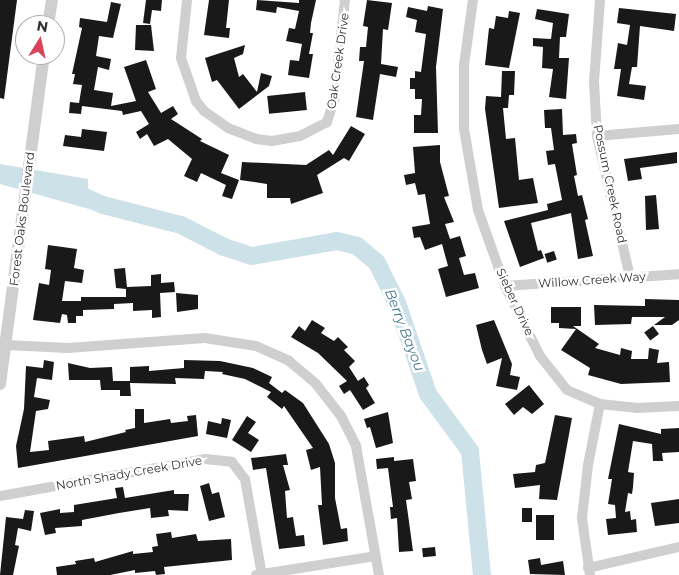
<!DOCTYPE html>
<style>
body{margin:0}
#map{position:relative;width:679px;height:575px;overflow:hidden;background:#fff;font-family:Montserrat,sans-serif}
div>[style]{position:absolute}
.water>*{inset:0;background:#cde1e9}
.river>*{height:18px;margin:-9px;padding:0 9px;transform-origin:9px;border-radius:9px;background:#cde1e9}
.building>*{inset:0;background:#191919;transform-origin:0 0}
.minor>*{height:10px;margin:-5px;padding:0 5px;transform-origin:5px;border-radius:5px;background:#cfcfcf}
.tertiary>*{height:12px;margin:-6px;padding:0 6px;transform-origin:6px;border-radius:6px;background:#cfcfcf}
span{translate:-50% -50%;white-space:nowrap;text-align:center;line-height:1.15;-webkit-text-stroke:5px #fff;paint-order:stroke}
.street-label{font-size:12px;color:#323232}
.water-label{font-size:14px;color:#457890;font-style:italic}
.north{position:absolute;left:15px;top:15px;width:50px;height:50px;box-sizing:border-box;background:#fff;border:1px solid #adadad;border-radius:50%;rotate:10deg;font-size:14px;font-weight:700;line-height:20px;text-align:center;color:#323232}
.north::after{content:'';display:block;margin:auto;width:18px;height:22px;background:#da445a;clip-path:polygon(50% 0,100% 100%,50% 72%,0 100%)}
</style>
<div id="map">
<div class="water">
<div style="clip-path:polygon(0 164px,88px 179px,89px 209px,0 184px)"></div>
</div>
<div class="river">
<div style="left:67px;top:189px;width:39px;rotate:24deg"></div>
<div style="left:103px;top:205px;width:81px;rotate:14.4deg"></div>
<div style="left:181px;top:225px;width:48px;rotate:27.1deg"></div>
<div style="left:224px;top:247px;width:29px;rotate:18deg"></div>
<div style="left:252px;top:256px;width:86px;rotate:-10deg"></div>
<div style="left:337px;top:241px;width:21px;rotate:14deg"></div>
<div style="left:357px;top:246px;width:26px;rotate:40deg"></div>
<div style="left:377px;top:263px;width:45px;rotate:63.4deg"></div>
<div style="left:397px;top:303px;width:96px;rotate:71.2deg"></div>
<div style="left:428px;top:394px;width:71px;rotate:53.6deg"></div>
<div style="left:470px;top:451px;width:125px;rotate:84.5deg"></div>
</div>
<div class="building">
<div style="clip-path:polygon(0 0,17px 0,4px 99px,0 98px)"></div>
<div style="clip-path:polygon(146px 0,162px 0,161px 11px,152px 10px,150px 24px,143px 23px)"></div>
<div style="clip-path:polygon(209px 0,229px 0,226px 28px,230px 28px,229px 38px,204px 35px)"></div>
<div style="clip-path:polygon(257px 0,299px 3px,299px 0,316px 0,311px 23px,310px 33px,313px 33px,309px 54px,313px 54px,309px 78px,288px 75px,290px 60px,299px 61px,302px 44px,286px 41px,289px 28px,295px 29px,299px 11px,277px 7px,276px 13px,256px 10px)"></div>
<div style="clip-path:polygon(367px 0,392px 3px,388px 30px,383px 29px,381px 64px,398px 67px,396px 77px,380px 74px,373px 120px,356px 117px,364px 61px,359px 61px,360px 47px,366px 47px,368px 27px,363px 26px)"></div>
<div style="clip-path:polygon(111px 2px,121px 4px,113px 38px,99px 36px,96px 56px,111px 59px,109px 70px,98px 67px,94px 90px,113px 93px,111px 106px,136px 101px,124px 67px,146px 60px,156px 89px,148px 92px,161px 113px,173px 106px,178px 114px,171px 119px,202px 139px,200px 141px,229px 155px,221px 173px,239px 180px,232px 199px,222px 196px,226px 185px,201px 173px,197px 182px,184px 176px,192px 159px,168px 139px,154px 146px,147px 134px,140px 139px,136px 132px,149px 124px,141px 111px,123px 115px,122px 111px,82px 106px,81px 114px,69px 113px,70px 102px,79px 103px,82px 85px,73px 84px,75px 74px,72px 74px,82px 28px,79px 27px,80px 18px,107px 22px)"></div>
<div style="clip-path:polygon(428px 6px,443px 9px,436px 67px,438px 133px,414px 133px,414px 115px,421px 115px,422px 99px,415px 99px,415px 89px,410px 89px,410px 78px,415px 78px,415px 71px,421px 72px,426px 34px,415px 32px,417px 20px,406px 17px,408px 7px,427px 11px)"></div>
<div style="clip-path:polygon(619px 8px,676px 14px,674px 31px,640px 26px,637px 67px,632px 67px,629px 84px,646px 86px,644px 100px,617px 96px,621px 69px,614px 69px,618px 43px,627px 45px,630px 25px,617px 23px)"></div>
<div style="clip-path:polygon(537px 9px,569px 14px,566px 37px,560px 37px,559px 58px,569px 58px,566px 99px,549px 97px,553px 69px,542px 68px,543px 47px,533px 46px,533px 38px,551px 39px,553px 23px,535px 19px)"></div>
<div style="clip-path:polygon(509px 11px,520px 13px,509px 68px,485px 65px,489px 28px,494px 29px,496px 16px,508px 18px)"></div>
<div style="clip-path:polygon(136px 25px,151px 25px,154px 51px,135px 50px)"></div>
<div style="clip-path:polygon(245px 45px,243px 54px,234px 58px,239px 77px,243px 74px,257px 92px,261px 73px,272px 76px,269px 86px,239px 109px,217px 80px,212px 82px,205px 58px)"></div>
<div style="clip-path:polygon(502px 71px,515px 71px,514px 95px,509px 95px,508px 108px,503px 108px,506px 139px,515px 138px,519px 180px,533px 178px,538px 203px,499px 208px,485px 109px,486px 96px,501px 97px)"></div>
<div style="left:305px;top:92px;width:18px;height:38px;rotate:84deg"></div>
<div style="clip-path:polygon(562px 109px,563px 135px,576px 134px,577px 143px,572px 144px,577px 175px,574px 176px,578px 196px,582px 195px,588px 219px,585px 220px,593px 256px,578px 259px,571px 213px,531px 223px,538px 251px,541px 250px,544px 258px,520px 267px,504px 221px,548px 210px,547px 204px,562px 200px,555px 164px,548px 165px,546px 151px,554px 150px,551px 128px,545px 128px,544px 110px)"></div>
<div style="clip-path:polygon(351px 126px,365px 134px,349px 161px,344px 158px,317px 175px,323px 193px,291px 204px,290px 198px,267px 198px,267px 184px,240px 180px,242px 162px,306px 165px,329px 150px,333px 155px)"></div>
<div style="clip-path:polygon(82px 129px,107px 132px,104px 151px,63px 146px,65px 135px,81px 137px)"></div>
<div style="clip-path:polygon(440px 145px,440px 162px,449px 196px,444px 197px,454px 222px,445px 224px,450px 239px,460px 236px,466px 256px,459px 258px,464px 275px,475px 273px,479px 288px,446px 297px,438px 269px,448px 266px,442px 244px,425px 250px,420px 237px,414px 238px,412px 227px,430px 224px,425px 194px,418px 195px,415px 183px,406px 185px,404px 175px,415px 173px,413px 147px)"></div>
<div style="clip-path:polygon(677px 152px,677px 163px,640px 168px,642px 179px,628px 181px,624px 159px)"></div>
<div style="clip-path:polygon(656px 195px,659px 229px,646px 230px,645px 196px)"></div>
<div style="clip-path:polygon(48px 245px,77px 249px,74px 268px,84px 270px,82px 283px,65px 281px,62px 301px,81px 301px,81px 297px,126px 297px,126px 289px,116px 288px,114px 269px,125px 268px,127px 287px,151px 286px,151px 275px,161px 274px,161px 283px,174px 282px,175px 292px,160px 293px,161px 317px,152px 318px,152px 310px,133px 311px,133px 303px,114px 304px,114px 309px,83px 310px,83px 316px,76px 316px,76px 323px,68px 323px,67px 315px,62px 314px,60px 323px,33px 320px,39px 283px,49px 285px,51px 270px,45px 269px)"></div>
<div style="left:554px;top:251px;width:9px;height:10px;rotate:72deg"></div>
<div style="clip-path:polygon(176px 293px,198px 295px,198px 309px,177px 312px)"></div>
<div style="clip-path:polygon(645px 299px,679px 300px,679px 320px,672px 325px,654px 325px,665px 317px,632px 317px,631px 324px,595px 325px,594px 305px,645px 306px)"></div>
<div style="clip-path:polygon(551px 307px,581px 307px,581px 326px,573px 326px,599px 344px,595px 348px,620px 355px,621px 348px,632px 351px,631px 359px,648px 359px,649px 348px,659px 350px,657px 363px,669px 362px,670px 382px,621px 384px,588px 375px,590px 368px,561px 350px,576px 329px,559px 328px,559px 323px,551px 323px)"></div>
<div style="clip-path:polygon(312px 320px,325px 328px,321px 333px,334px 341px,338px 337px,348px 347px,344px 350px,355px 361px,349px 367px,358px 381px,364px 377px,369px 385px,366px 388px,375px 403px,363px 410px,350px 390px,344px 394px,339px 386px,347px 381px,318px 353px,291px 337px,299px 326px,305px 331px)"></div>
<div style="clip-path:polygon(494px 320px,512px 364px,510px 375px,520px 377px,517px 390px,496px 386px,502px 358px,487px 364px,482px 350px,476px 325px)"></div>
<div style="left:653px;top:326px;width:10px;height:11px;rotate:53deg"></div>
<div style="clip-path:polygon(44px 360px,54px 362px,52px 380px,37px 378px,34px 397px,50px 400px,48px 409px,36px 411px,30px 452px,49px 450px,48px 441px,84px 436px,85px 442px,126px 432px,125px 430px,135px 428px,135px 409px,144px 409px,144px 423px,170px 419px,171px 423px,188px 421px,187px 416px,196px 415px,198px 436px,18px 468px,16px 446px,24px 409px,26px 366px,43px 368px)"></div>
<div style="clip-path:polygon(184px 360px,220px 361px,253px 368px,272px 377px,269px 383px,282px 393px,285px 390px,303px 403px,329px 444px,335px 463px,335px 498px,341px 529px,347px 528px,348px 541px,323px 545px,318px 505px,322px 505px,320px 467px,311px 470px,306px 450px,313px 448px,284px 406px,282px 409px,267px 397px,271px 392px,245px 379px,222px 374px,223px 372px,205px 371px,204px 379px,175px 378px,176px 384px,130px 383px,131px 396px,120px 396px,120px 390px,101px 390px,100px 380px,69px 380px,68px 363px,90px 368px,112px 367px,113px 381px,130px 381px,130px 367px,149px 366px,149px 371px,184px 368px)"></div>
<div style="clip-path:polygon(529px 385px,544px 404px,532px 414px,523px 407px,514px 415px,505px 404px)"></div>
<div style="clip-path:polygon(388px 412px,393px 443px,376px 448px,370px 427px,367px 428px,364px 419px)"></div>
<div style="clip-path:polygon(555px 415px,572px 418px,557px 500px,539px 499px,540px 485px,515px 488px,513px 474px,535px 472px,536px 465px,545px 463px)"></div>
<div style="clip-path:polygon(247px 416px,256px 422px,248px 433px,259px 440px,251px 452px,232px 440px)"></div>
<div style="clip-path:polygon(222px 418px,231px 420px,227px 438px,206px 434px,208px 421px,221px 424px)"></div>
<div style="clip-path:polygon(619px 424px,661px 434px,661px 429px,679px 428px,679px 452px,662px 453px,663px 461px,653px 461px,652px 444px,633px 441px,628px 472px,634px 473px,633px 487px,632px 494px,628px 493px,625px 512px,630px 511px,631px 520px,636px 519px,637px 532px,608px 535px,606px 519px,616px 518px,615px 505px,608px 504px,612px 479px,608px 479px)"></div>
<div style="clip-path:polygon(286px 454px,288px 465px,283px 465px,290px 490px,285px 491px,287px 518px,293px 517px,296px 536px,304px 535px,305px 546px,279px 549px,266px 468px,253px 470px,251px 458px)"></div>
<div style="clip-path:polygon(394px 457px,394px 461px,413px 459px,416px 481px,409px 482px,412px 499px,406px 500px,413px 551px,399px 552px,397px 518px,391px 519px,390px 507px,393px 507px,388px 468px,377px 469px,376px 459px)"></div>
<div style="clip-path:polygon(209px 483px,212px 494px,219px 492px,225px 517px,209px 521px,200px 486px)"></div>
<div style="clip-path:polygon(123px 487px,125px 498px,174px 490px,174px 494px,189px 494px,188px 511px,168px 510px,169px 516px,151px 518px,150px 508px,119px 513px,82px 520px,82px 526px,55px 528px,56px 533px,45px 535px,40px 513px,60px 509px,60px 513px,74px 512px,74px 505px,117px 498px,115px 488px)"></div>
<div style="clip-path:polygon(679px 499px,679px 523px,655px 526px,651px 503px)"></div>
<div style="left:522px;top:508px;width:10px;height:14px"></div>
<div style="clip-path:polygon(25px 510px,34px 511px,31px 531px,18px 528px,15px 545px,19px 546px,13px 575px,0 575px,6px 517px,23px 519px)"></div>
<div style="left:554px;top:515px;width:25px;height:18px;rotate:90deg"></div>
<div style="clip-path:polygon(171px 532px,172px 538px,196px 534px,198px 541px,231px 539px,232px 560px,164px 567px,165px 574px,156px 575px,155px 571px,135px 573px,135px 570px,110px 575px,57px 575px,56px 567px,76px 564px,75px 561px,94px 558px,95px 562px,133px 551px,133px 554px,153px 552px,152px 547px,158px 546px,156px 534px)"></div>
<div style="left:435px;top:547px;width:9px;height:13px;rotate:84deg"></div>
<div style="clip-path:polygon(540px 558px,541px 565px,563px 561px,565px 575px,530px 574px,528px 560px)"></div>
</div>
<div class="minor">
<div style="left:187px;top:0;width:58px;rotate:95.9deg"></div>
<div style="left:181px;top:58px;width:46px;rotate:70.8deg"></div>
<div style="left:196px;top:101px;width:13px;rotate:51deg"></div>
<div style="left:204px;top:111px;width:29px;rotate:35deg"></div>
<div style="left:228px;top:128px;width:30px;rotate:21deg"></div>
<div style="left:256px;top:139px;width:16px;rotate:7deg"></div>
<div style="left:272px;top:141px;width:28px;rotate:-10deg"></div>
<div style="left:300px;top:136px;width:30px;rotate:-27deg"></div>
<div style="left:327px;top:122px;width:22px;rotate:-72deg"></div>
<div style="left:334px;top:101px;width:102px;rotate:-83.8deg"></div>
<div style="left:473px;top:0;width:66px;rotate:97.9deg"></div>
<div style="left:464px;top:65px;width:64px;rotate:90deg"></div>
<div style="left:464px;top:129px;width:82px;rotate:80.2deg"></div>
<div style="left:478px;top:210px;width:81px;rotate:70.4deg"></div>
<div style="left:505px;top:286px;width:78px;rotate:63.4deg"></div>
<div style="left:540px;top:356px;width:43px;rotate:51.5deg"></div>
<div style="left:567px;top:390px;width:36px;rotate:23deg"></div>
<div style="left:600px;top:404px;width:36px;rotate:6deg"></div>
<div style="left:636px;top:408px;width:43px;rotate:-2.7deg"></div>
<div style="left:600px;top:0;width:82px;rotate:94.2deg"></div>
<div style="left:594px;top:82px;width:54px;rotate:86.8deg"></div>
<div style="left:597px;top:136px;width:145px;rotate:76.8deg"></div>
<div style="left:597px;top:136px;width:82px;rotate:-4.9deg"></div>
<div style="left:505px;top:286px;width:174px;rotate:-3.9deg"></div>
<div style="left:6px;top:345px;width:62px;rotate:2.8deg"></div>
<div style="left:68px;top:348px;width:137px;rotate:-4.2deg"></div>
<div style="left:205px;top:338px;width:52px;rotate:8.9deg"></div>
<div style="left:256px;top:346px;width:36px;rotate:24deg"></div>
<div style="left:289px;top:361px;width:35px;rotate:40deg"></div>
<div style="left:316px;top:384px;width:41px;rotate:52deg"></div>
<div style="left:341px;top:416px;width:34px;rotate:63deg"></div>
<div style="left:356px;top:446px;width:131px;rotate:79.9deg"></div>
<div style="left:0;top:496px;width:208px;rotate:-10.2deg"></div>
<div style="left:205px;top:459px;width:27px;rotate:6deg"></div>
<div style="left:232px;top:462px;width:21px;rotate:53deg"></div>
<div style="left:245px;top:479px;width:97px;rotate:80deg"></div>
<div style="left:588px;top:568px;width:93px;rotate:-13deg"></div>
<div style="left:256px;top:575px;width:121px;rotate:-9deg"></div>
<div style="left:590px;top:575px;width:58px;rotate:-98deg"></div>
<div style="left:582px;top:518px;width:53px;rotate:-83.5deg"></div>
<div style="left:588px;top:465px;width:62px;rotate:-78.9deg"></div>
</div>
<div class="tertiary">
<div style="left:48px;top:25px;width:25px;rotate:-81deg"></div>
<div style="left:0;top:384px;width:332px;rotate:-82.4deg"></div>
</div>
<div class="street-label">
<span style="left:338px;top:61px;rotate:-82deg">Oak Creek Drive</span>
<span style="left:610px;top:184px;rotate:78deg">Possum Creek Road</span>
<span style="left:22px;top:219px;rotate:-83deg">Forest Oaks Boulevard</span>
<span style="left:592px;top:280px;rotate:-4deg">Willow Creek Way</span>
<span style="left:515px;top:302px;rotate:65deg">Sieber Drive</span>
<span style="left:129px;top:473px;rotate:-10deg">North Shady Creek Drive</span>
</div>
<div class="water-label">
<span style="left:405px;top:330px;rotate:69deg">Berry Bayou</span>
</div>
<div class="north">N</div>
</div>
